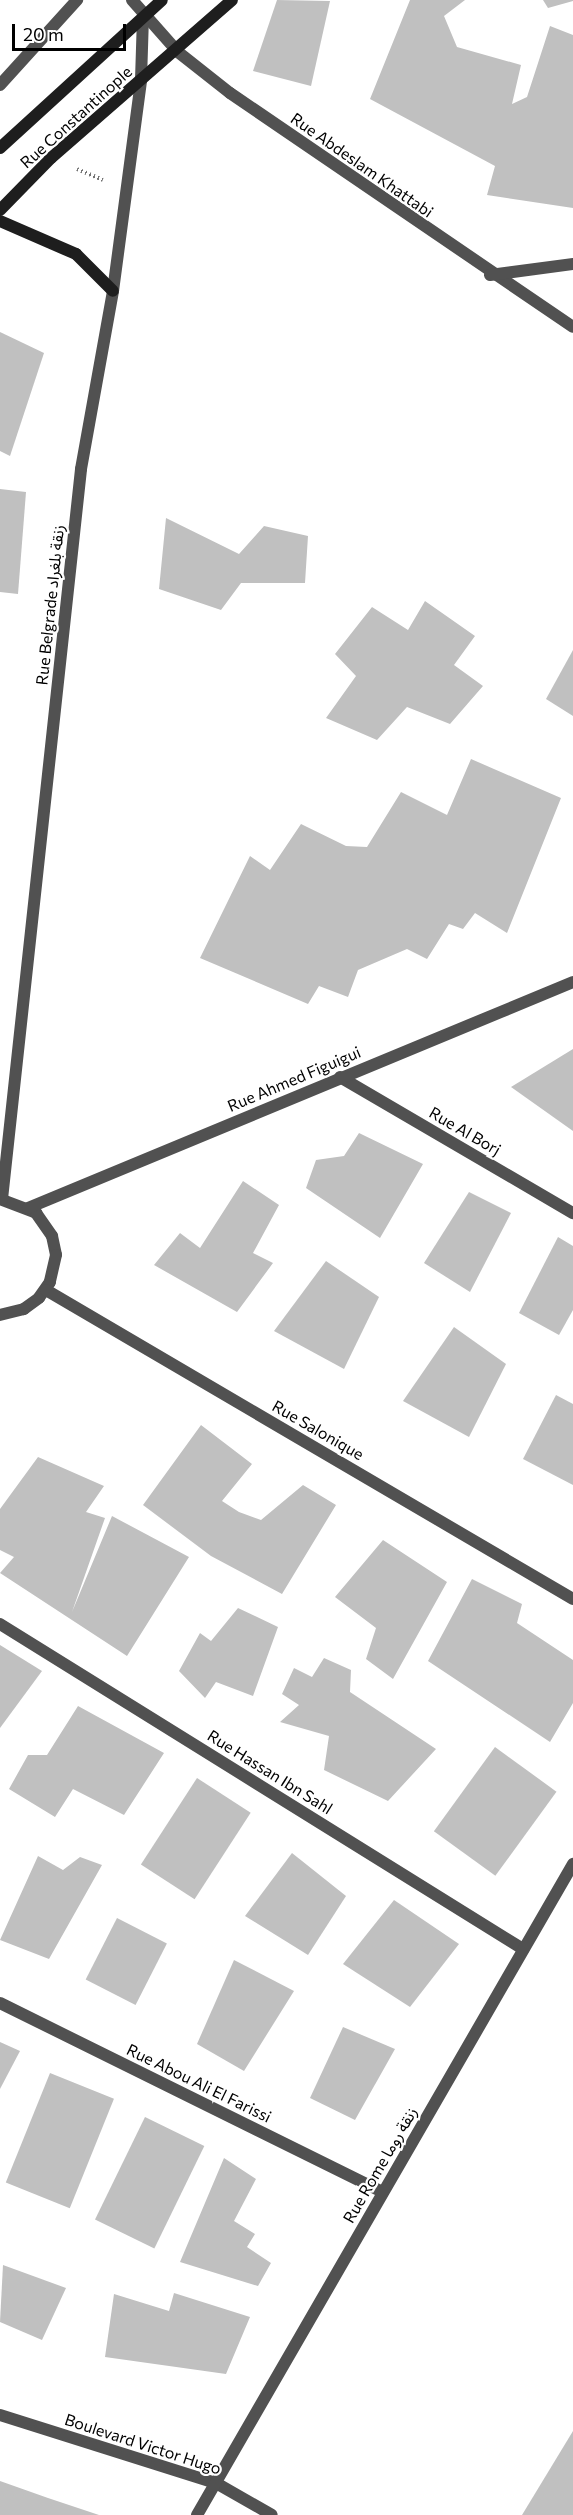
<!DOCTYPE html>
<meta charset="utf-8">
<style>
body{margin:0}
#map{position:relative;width:573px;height:2515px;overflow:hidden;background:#fff;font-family:Commissioner,"Noto Sans Arabic",sans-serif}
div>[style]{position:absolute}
.building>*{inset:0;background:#c0c0c0;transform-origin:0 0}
.path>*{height:4px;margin-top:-2px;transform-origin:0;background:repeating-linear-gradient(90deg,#737373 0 1.5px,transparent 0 4.5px)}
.lane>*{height:12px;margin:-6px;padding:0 6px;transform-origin:6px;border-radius:6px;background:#515151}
.street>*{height:12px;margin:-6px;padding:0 6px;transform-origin:6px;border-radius:6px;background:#515151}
.secondary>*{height:12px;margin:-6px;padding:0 6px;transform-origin:6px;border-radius:6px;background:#1e1e1e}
span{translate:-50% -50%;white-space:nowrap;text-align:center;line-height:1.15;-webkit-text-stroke:4.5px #fff;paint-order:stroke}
.street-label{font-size:16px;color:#000}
.scale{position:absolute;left:12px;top:24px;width:114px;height:27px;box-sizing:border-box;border:3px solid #000;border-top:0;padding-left:8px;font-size:18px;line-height:21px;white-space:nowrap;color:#000;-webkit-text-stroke:4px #fff;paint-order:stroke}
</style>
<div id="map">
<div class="building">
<div style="clip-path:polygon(277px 0,330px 1px,311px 86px,253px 71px)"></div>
<div style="clip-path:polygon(410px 0,465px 0,444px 16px,457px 47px,521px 65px,512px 104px,527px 97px,550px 26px,573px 35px,573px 208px,487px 195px,495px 166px,370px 99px)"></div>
<div style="clip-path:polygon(543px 0,573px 0,573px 1px,548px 8px)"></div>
<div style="clip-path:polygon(0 332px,44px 353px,10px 456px,0 451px)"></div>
<div style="clip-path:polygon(0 489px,26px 492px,18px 594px,0 592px)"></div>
<div style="clip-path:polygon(166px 518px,239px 554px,264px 526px,308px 536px,305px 583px,241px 583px,221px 610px,159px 589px)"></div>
<div style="clip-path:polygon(425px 601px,475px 636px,454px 665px,483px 686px,450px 724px,407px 707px,377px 740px,326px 718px,356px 676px,335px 654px,372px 607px,408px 630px)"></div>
<div style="clip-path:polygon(573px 650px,573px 716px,546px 699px)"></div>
<div style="clip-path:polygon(471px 759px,561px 798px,507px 933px,475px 913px,463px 929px,449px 924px,427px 959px,407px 949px,358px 970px,348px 997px,319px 986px,308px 1004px,200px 958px,250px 856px,270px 870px,301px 824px,346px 846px,367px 847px,401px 792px,447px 815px)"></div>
<div style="clip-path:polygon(573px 1049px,573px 1131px,511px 1087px)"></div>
<div style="clip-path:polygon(359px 1133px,423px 1164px,380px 1238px,306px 1188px,316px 1160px,344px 1156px)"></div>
<div style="clip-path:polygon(243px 1181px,279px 1205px,253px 1253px,273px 1263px,237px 1312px,154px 1265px,180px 1233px,200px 1248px)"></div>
<div style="clip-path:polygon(469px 1192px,511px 1213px,470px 1292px,424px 1263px)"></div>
<div style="clip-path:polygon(558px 1237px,573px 1246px,573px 1310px,559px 1335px,519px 1313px)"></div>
<div style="clip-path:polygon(326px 1261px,379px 1297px,344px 1369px,274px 1331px)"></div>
<div style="clip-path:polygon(454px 1327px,506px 1364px,469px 1437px,403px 1401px)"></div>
<div style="clip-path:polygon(556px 1395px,573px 1404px,573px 1485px,523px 1459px)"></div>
<div style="clip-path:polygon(201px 1425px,252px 1464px,222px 1501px,239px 1512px,261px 1520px,303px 1485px,336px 1505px,282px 1594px,211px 1556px,143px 1505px)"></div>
<div style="clip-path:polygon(38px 1457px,104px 1486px,86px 1512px,105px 1518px,72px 1612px,112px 1516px,189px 1557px,127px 1656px,0 1573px,14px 1557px,0 1550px,0 1509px)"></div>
<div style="clip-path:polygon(383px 1540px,447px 1582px,393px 1679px,366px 1659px,376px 1628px,335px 1597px)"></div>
<div style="clip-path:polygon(472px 1579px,522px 1604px,517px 1623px,573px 1660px,573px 1703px,550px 1742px,428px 1661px)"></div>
<div style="clip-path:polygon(238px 1608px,278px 1627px,253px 1696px,216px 1682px,205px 1698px,179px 1671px,200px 1633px,211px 1641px)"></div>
<div style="clip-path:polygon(0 1645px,42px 1671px,0 1728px)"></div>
<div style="clip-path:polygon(324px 1658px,351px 1670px,350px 1692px,436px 1749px,388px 1801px,324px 1770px,329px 1736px,280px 1722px,299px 1705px,282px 1694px,294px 1668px,312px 1677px)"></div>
<div style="clip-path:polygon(78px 1706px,164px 1753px,124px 1815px,73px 1789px,55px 1817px,9px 1789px,28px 1755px,47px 1755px)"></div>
<div style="left:495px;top:1747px;width:76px;height:104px;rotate:36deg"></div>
<div style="left:197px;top:1778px;width:64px;height:103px;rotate:33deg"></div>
<div style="clip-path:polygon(292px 1853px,346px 1896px,308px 1955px,245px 1916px)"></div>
<div style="clip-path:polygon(38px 1856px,63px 1870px,80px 1857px,102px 1865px,49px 1959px,0 1940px)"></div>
<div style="clip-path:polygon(394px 1900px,459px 1944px,410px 2007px,343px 1964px)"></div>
<div style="left:117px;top:1918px;width:56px;height:69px;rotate:27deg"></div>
<div style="clip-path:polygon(234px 1960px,294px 1991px,244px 2071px,197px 2044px)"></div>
<div style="clip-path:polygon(343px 2027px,395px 2049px,355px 2120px,310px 2098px)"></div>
<div style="clip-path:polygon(0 2042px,20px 2051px,0 2089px)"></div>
<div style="left:50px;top:2073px;width:69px;height:118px;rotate:22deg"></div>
<div style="left:145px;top:2117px;width:66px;height:114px;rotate:26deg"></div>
<div style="clip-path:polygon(224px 2158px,256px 2179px,234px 2221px,255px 2234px,247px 2247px,271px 2263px,258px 2286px,180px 2262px)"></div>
<div style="clip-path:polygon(3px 2265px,66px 2288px,42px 2340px,0 2322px)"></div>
<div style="clip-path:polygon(174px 2293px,250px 2317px,226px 2374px,105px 2357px,114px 2294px,169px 2311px)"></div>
<div style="clip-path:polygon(573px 2431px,573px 2515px,522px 2515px)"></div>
<div style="clip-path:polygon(0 2481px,48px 2498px,99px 2515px,0 2515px)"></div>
</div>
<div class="path">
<div style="left:77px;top:169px;width:28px;rotate:23deg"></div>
</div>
<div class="lane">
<div style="left:0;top:85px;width:115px;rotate:-47.8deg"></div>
</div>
<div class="street">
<div style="left:132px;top:0;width:69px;rotate:48.5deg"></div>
<div style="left:178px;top:52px;width:66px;rotate:38.3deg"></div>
<div style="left:230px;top:93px;width:415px;rotate:34.3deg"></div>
<div style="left:490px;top:275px;width:84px;rotate:-7.5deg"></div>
<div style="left:340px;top:1077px;width:270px;rotate:30.3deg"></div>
<div style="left:0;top:1199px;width:39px;rotate:21deg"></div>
<div style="left:36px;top:1213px;width:28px;rotate:55deg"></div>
<div style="left:52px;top:1236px;width:19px;rotate:78deg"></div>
<div style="left:56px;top:1255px;width:28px;rotate:103deg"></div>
<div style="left:50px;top:1282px;width:19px;rotate:125deg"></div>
<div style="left:39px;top:1298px;width:19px;rotate:144deg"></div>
<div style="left:24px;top:1309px;width:25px;rotate:166deg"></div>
<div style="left:2px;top:1199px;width:734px;rotate:-83.82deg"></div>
<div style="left:81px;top:469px;width:181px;rotate:-79.8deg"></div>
<div style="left:113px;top:291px;width:213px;rotate:-82.4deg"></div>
<div style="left:141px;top:80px;width:63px;rotate:-88.2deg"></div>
<div style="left:28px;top:1208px;width:590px;rotate:-22.52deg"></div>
<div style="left:46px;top:1290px;width:611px;rotate:30.38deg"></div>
<div style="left:0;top:1624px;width:616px;rotate:31.86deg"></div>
<div style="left:0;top:2003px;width:427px;rotate:26.3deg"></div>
<div style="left:0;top:2415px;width:226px;rotate:17.5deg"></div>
<div style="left:216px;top:2483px;width:64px;rotate:29.7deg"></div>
<div style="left:197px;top:2515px;width:752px;rotate:-59.99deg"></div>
</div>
<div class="secondary">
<div style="left:0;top:148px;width:219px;rotate:-42.4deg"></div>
<div style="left:0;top:210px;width:73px;rotate:-45.6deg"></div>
<div style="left:51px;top:158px;width:240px;rotate:-41.1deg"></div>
<div style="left:0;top:221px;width:83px;rotate:23.5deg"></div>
<div style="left:76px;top:254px;width:52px;rotate:45deg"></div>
</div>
<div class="street-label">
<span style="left:76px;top:117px;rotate:-42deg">Rue Constantinople</span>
<span style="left:362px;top:165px;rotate:35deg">Rue Abdeslam Khattabi</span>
<span style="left:50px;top:605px;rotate:-84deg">Rue Belgrade زنقة بلغراد</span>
<span style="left:294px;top:1079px;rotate:-23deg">Rue Ahmed Figuigui</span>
<span style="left:465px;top:1131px;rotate:30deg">Rue Al Borj</span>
<span style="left:318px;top:1430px;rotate:30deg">Rue Salonique</span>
<span style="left:270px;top:1772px;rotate:32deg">Rue Hassan Ibn Sahl</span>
<span style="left:199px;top:2083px;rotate:26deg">Rue Abou Ali El Farissi</span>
<span style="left:380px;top:2165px;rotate:-60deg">Rue Rome زنقة روما</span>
<span style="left:143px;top:2444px;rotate:18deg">Boulevard Victor Hugo</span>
</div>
<div class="scale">20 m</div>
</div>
